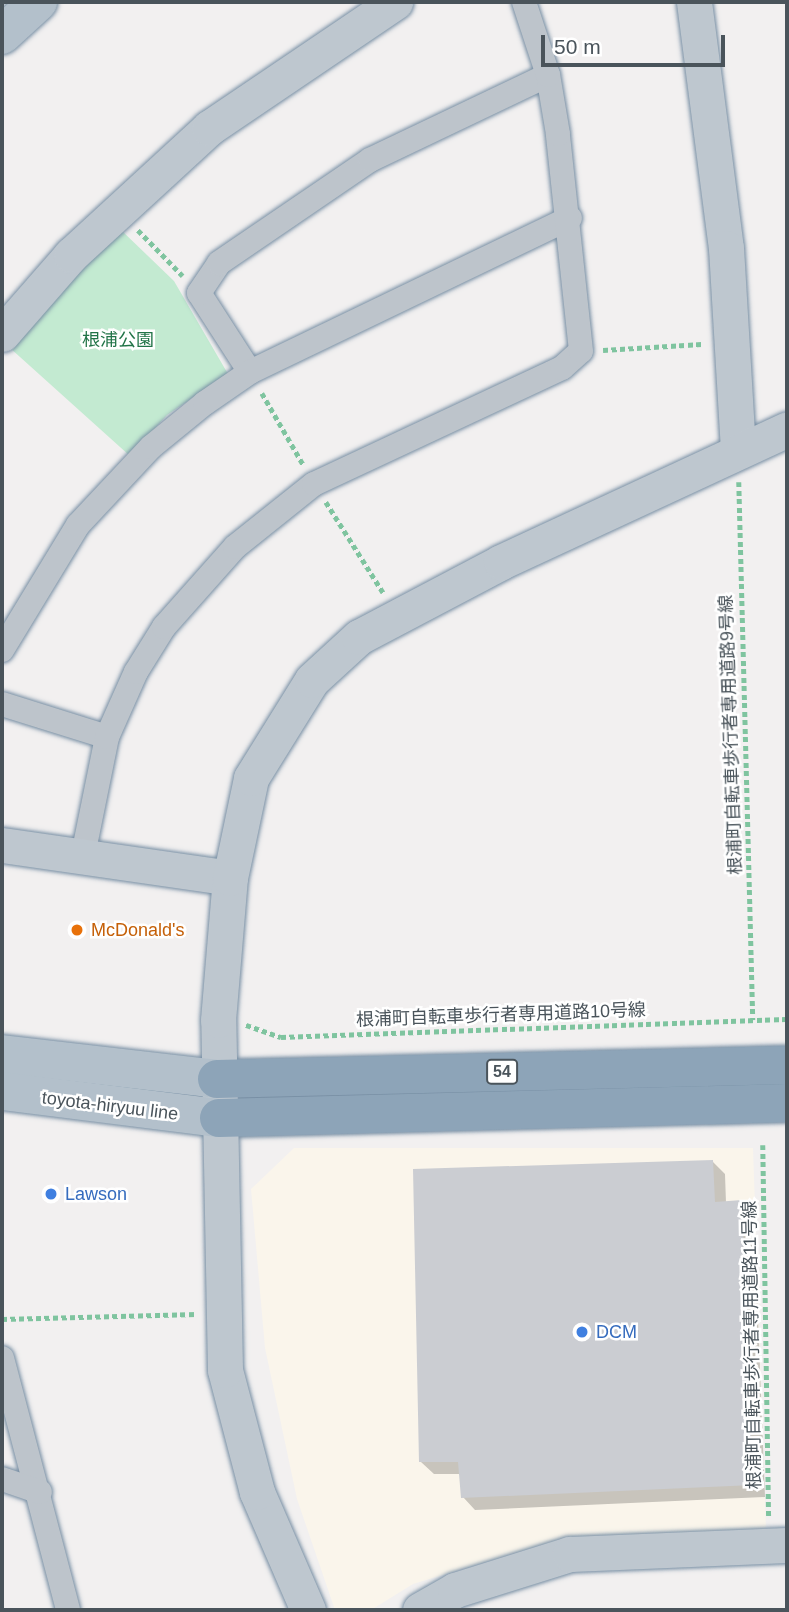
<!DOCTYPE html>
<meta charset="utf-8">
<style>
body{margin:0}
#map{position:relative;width:789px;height:1612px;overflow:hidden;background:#f2f0f0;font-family:Helvetica,"Noto Sans JP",sans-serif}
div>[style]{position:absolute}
.commercial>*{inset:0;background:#faf5eb}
.green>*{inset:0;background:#c3ead1}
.shadow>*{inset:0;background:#0003}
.building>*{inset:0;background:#cbcdd2}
.path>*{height:4.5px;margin-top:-2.25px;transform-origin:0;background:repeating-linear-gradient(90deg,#7fc49f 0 5px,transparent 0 8.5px)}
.roads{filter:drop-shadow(0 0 2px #788fa4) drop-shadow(0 0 2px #788fa4)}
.street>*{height:24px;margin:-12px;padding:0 12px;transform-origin:12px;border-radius:12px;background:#bdc4cb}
.secondary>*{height:35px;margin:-17.5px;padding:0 17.5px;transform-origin:17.5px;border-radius:17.5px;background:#bec7cf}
.primary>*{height:38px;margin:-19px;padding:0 19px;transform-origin:19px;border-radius:19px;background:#b3c0cb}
.highway>*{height:38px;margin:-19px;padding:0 19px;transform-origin:19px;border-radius:19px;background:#8da4b8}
.dots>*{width:19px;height:19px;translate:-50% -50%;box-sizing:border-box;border:4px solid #fff;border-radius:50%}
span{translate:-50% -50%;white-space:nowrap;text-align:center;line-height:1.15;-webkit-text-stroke:5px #fff;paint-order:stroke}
.shield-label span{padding:2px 5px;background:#fff;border:2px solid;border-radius:5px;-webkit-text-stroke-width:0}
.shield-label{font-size:16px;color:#4a545b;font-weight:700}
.park-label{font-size:18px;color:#227448}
.street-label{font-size:18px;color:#4a545b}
.food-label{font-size:18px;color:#c56008}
.left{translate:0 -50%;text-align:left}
.shop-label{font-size:18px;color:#366cbe}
.frame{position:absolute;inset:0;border:4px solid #4a545b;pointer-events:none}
.scale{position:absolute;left:541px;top:35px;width:184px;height:32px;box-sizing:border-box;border:4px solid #4a545b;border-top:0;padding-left:9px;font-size:21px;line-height:24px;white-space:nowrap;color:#4a545b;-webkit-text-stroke:5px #fff;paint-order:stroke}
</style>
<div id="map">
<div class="commercial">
<div style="clip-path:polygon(294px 1148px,753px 1148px,766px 1530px,561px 1539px,413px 1584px,371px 1610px,335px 1610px,297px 1499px,265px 1348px,251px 1189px)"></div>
</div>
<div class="green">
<div style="clip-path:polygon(120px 229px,174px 281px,228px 374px,167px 415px,130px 456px,10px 348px)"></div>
</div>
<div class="shadow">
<div style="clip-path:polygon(712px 1161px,725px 1174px,726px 1203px,741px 1202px,754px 1214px,765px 1497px,475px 1510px,463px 1497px,461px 1474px,434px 1474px,421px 1462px)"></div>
</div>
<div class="building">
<div style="clip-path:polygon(713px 1160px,715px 1202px,742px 1200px,753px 1485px,461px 1498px,458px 1462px,419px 1462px,413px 1169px)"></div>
</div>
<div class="path">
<div style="left:138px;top:230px;width:64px;rotate:45.6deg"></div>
<div style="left:603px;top:350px;width:99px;rotate:-3.5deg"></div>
<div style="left:262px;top:393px;width:82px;rotate:60deg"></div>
<div style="left:739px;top:482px;width:538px;rotate:88.51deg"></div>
<div style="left:326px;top:502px;width:107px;rotate:57.7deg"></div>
<div style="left:246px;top:1025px;width:37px;rotate:19deg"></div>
<div style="left:281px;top:1037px;width:506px;rotate:-2.04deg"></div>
<div style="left:763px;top:1145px;width:373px;rotate:89.1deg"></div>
<div style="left:2px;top:1319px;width:195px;rotate:-1.5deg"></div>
</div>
<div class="roads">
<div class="street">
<div style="left:250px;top:372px;width:94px;rotate:-122.8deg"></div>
<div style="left:199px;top:293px;width:36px;rotate:-56deg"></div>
<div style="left:219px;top:263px;width:183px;rotate:-34.3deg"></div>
<div style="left:370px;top:160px;width:197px;rotate:-25.5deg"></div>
<div style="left:2px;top:650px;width:146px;rotate:-58.7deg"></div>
<div style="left:78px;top:525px;width:107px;rotate:-46.9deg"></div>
<div style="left:151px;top:447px;width:70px;rotate:-39.2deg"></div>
<div style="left:205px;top:403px;width:55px;rotate:-34.6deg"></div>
<div style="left:250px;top:372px;width:355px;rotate:-25.7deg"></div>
<div style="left:2px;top:704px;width:110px;rotate:17.4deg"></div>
<div style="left:82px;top:860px;width:126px;rotate:-78.5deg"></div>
<div style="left:107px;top:737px;width:71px;rotate:-66deg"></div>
<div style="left:136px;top:672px;width:53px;rotate:-58.1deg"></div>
<div style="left:164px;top:627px;width:107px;rotate:-48.4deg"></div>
<div style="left:235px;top:547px;width:101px;rotate:-38.6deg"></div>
<div style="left:314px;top:484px;width:274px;rotate:-25.1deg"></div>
<div style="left:562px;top:368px;width:25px;rotate:-42deg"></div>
<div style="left:581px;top:351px;width:218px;rotate:-96.1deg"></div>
<div style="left:558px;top:134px;width:60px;rotate:-99.6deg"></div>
<div style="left:548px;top:75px;width:77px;rotate:-108.2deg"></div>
<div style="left:2px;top:1358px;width:260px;rotate:75.3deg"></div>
<div style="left:2px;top:1479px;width:40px;rotate:18.9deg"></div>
</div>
<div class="secondary">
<div style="left:694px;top:2px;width:248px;rotate:82.6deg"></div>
<div style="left:726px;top:248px;width:201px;rotate:86.6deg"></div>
<div style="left:2px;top:334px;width:105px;rotate:-48.9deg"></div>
<div style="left:71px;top:255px;width:188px;rotate:-42.6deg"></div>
<div style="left:209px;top:128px;width:225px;rotate:-34.1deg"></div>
<div style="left:2px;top:845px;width:230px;rotate:8.2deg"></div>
<div style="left:308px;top:1610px;width:129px;rotate:-113.4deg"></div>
<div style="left:257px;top:1492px;width:126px;rotate:-104.7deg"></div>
<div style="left:225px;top:1370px;width:350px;rotate:-91.1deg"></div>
<div style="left:218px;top:1020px;width:143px;rotate:-85.2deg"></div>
<div style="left:230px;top:878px;width:102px;rotate:-78.1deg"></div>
<div style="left:251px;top:778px;width:115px;rotate:-58.1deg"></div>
<div style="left:312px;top:680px;width:64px;rotate:-42.5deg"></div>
<div style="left:359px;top:637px;width:161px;rotate:-27.8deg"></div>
<div style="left:501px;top:562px;width:315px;rotate:-24.9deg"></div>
<div style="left:420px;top:1610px;width:40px;rotate:-29.7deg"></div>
<div style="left:455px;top:1590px;width:121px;rotate:-17.4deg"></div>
<div style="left:570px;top:1554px;width:217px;rotate:-2.4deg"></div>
</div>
<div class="primary">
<div style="left:2px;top:35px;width:49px;rotate:-42.5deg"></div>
<div style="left:2px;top:1054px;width:216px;rotate:6.6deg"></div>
<div style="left:2px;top:1091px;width:219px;rotate:7.1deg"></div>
</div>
<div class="highway">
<div style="left:217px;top:1079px;width:570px;rotate:-1.41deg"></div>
<div style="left:219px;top:1118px;width:568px;rotate:-1.51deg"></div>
</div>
</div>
<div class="dots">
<div style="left:77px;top:930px;background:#e8710a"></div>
<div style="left:51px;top:1194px;background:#3f7fe0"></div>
<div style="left:582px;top:1332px;background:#3f7fe0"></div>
</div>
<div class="shield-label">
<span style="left:502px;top:1072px">54</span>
</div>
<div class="park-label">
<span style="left:118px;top:340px">根浦公園</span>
</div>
<div class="street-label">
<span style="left:731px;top:735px;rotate:-92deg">根浦町自転車歩行者専用道路9号線</span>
<span style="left:501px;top:1015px;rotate:-2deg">根浦町自転車歩行者専用道路10号線</span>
<span style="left:110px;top:1106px;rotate:7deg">toyota-hiryuu line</span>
<span style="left:752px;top:1345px;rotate:-91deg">根浦町自転車歩行者専用道路11号線</span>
</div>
<div class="food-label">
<span class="left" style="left:91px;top:930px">McDonald's</span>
</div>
<div class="shop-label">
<span class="left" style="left:65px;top:1194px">Lawson</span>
<span class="left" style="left:596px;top:1332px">DCM</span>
</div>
<div class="frame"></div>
<div class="scale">50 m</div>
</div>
